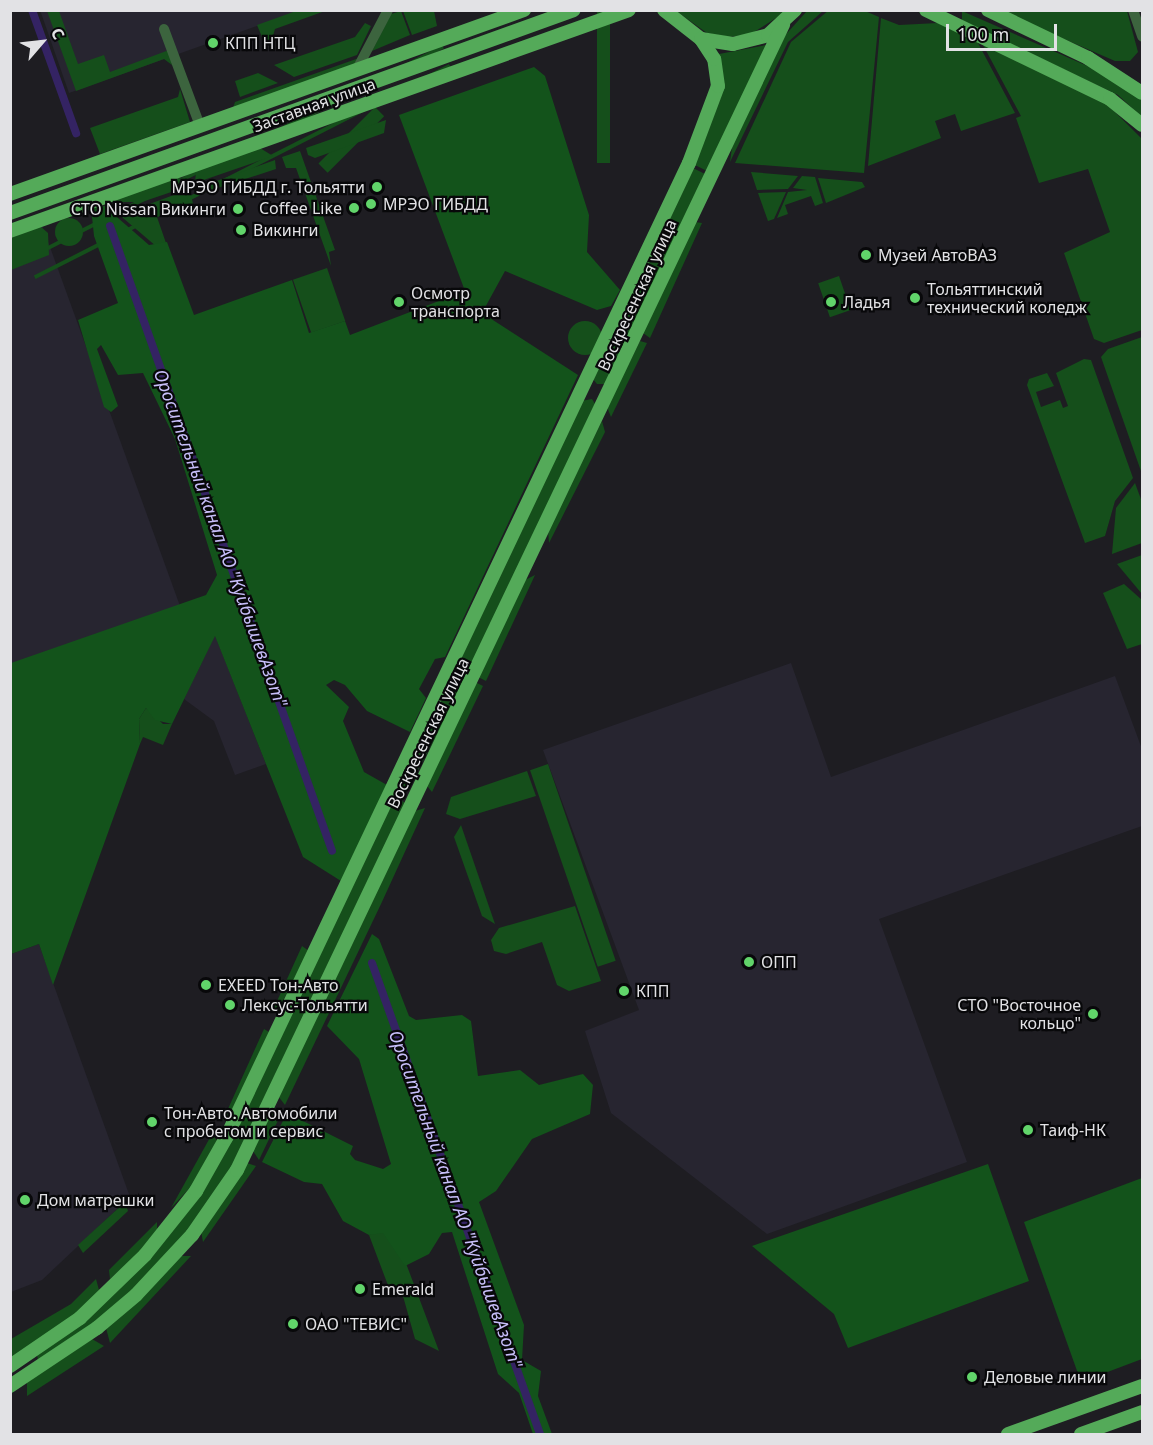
<!DOCTYPE html>
<meta charset="utf-8">
<style>
body{margin:0}
#map{position:relative;width:1153px;height:1445px;overflow:hidden;background:#1e1d22;font-family:"Noto Sans",sans-serif}
div>[style]{position:absolute}
.built>*{inset:0;background:#272530}
.green>*{inset:0;background:#154f1b;transform-origin:0 0}
.round{border-radius:50%}
.forest>*{inset:0;background:#13531b}
.canal>*{height:8px;margin:-4px;padding:0 4px;transform-origin:4px;border-radius:4px;background:#342363}
.minor>*{height:10px;margin:-5px;padding:0 5px;transform-origin:5px;border-radius:5px;background:#3c643e}
.major>*{height:14px;margin:-7px;padding:0 7px;transform-origin:7px;border-radius:7px;background:#54aa59}
.dots>*{width:16px;height:16px;translate:-50% -50%;box-sizing:border-box;border:3px solid #08080a;border-radius:50%}
span{translate:-50% -50%;white-space:nowrap;text-align:center;line-height:1.15;-webkit-text-stroke:4.5px #08080a;paint-order:stroke}
.poi-label{font-size:16px;color:#e2e2e5}
.left{translate:0 -50%;text-align:left}
.right{translate:-100% -50%;text-align:right}
.street-label{font-size:16px;color:#e2e2e5}
.water-label{font-size:18px;color:#c7bef9;font-style:italic}
.frame{position:absolute;inset:0;border:12px solid #e2e2e5;pointer-events:none}
.north{position:absolute;left:12px;top:12px;width:60px;height:60px;-webkit-text-stroke:4px #08080a;paint-order:stroke;rotate:62deg;font-size:16px;font-weight:700;line-height:24px;text-align:center;color:#e2e2e5}
.north::after{content:'';display:block;margin:auto;width:21px;height:27px;background:#e2e2e5;clip-path:polygon(50% 0,100% 100%,50% 72%,0 100%)}
.scale{position:absolute;left:946px;top:24px;width:111px;height:27px;box-sizing:border-box;border:3px solid #e2e2e5;border-top:0;padding-left:8px;font-size:18px;line-height:21px;white-space:nowrap;color:#e2e2e5;-webkit-text-stroke:4px #08080a;paint-order:stroke}
</style>
<div id="map">
<div class="built">
<div style="clip-path:polygon(40px 10px,299px 11px,69px 93px)"></div>
<div style="clip-path:polygon(42px 225px,180px 606px,11px 668px,11px 237px)"></div>
<div style="clip-path:polygon(215px 635px,266px 764px,235px 775px,214px 721px,184px 699px)"></div>
<div style="clip-path:polygon(791px 663px,831px 777px,1115px 676px,1142px 749px,1142px 826px,879px 919px,967px 1162px,767px 1234px,611px 1113px,585px 1031px,639px 1010px,543px 750px)"></div>
<div style="clip-path:polygon(39px 944px,130px 1197px,42px 1280px,11px 1292px,11px 954px)"></div>
</div>
<div class="green">
<div style="clip-path:polygon(829px 10px,865px 11px,879px 17px,864px 173px,735px 163px,791px 42px)"></div>
<div style="clip-path:polygon(47px 11px,59px 11px,78px 64px,104px 55px,110px 72px,169px 50px,172px 65px,164px 59px,76px 91px)"></div>
<div style="clip-path:polygon(296px 11px,325px 11px,275px 29px,272px 39px,264px 42px,257px 25px)"></div>
<div style="clip-path:polygon(401px 11px,410px 35px,372px 51px,391px 14px)"></div>
<div style="clip-path:polygon(403px 11px,434px 11px,437px 26px,412px 35px)"></div>
<div style="left:597px;top:11px;width:13px;height:152px"></div>
<div style="clip-path:polygon(676px 11px,787px 11px,751px 34px,729px 37px,707px 33px)"></div>
<div style="clip-path:polygon(807px 11px,823px 11px,788px 42px,730px 162px,734px 133px,778px 43px)"></div>
<div style="clip-path:polygon(962px 11px,1108px 75px,1142px 98px,1142px 117px,1118px 95px,962px 21px)"></div>
<div style="clip-path:polygon(999px 11px,1127px 11px,1138px 52px,1130px 61px,1115px 61px)"></div>
<div style="clip-path:polygon(881px 18px,899px 25px,938px 23px,977px 41px,1015px 113px,961px 131px,955px 114px,935px 121px,941px 138px,868px 166px)"></div>
<div style="clip-path:polygon(365px 23px,371px 26px,357px 55px,294px 77px,274px 65px,355px 37px)"></div>
<div style="clip-path:polygon(982px 43px,1104px 101px,1142px 139px,1142px 330px,1104px 343px,1094px 339px,1064px 253px,1110px 232px,1088px 169px,1039px 183px,1016px 118px,1021px 116px)"></div>
<div style="left:442px;top:45px;width:4px;height:459px;rotate:63deg"></div>
<div style="clip-path:polygon(766px 45px,707px 171px,693px 164px,721px 97px,719px 54px)"></div>
<div style="clip-path:polygon(359px 58px,357px 63px,233px 108px,235px 102px)"></div>
<div style="left:449px;top:64px;width:4px;height:466px;rotate:63deg"></div>
<div style="clip-path:polygon(258px 73px,278px 83px,240px 97px,235px 81px)"></div>
<div style="clip-path:polygon(180px 89px,190px 122px,100px 154px,90px 128px,178px 97px)"></div>
<div style="left:375px;top:107px;width:13px;height:80px;rotate:45deg"></div>
<div style="clip-path:polygon(386px 120px,384px 133px,315px 158px,308px 155px,306px 148px)"></div>
<div style="clip-path:polygon(260px 148px,273px 156px,195px 183px,196px 171px)"></div>
<div style="clip-path:polygon(300px 151px,335px 250px,329px 252px,331px 266px,296px 168px,286px 168px,282px 157px)"></div>
<div style="clip-path:polygon(275px 160px,276px 169px,199px 194px,197px 188px)"></div>
<div style="clip-path:polygon(691px 167px,705px 174px,606px 384px,597px 384px,593px 379px)"></div>
<div style="clip-path:polygon(751px 172px,798px 176px,788px 189px,757px 190px)"></div>
<div style="clip-path:polygon(802px 176px,815px 177px,823px 203px,815px 206px,811px 196px,785px 205px,788px 214px,777px 218px,788px 192px,807px 190px,793px 188px)"></div>
<div style="clip-path:polygon(178px 177px,189px 186px,142px 202px,108px 202px)"></div>
<div style="clip-path:polygon(818px 178px,862px 182px,865px 187px,826px 203px)"></div>
<div style="clip-path:polygon(190px 189px,193px 204px,157px 217px,166px 243px,157px 247px,116px 212px,115px 205px,144px 206px)"></div>
<div style="clip-path:polygon(786px 192px,774px 219px,768px 221px,758px 193px)"></div>
<div class="round" style="left:55px;top:218px;width:28px;height:28px"></div>
<div style="clip-path:polygon(695px 222px,702px 223px,650px 338px,643px 333px)"></div>
<div style="clip-path:polygon(40px 226px,48px 233px,49px 255px,11px 270px,11px 238px)"></div>
<div style="left:327px;top:268px;width:56px;height:36px;rotate:71deg"></div>
<div style="left:839px;top:276px;width:36px;height:22px;rotate:71deg"></div>
<div class="round" style="left:568px;top:321px;width:34px;height:34px"></div>
<div style="clip-path:polygon(1142px 337px,1142px 474px,1101px 357px,1108px 349px)"></div>
<div style="clip-path:polygon(640px 341px,647px 343px,611px 417px,607px 407px)"></div>
<div style="clip-path:polygon(1084px 359px,1091px 360px,1133px 478px,1115px 501px,1105px 536px,1085px 543px,1027px 385px,1029px 379px,1047px 373px,1054px 386px,1036px 392px,1041px 407px,1060px 400px,1063px 408px,1068px 406px,1056px 373px)"></div>
<div style="clip-path:polygon(592px 399px,595px 404px,470px 673px,456px 666px,581px 401px)"></div>
<div style="clip-path:polygon(602px 421px,605px 432px,549px 543px,548px 530px)"></div>
<div style="clip-path:polygon(1135px 483px,1142px 502px,1142px 543px,1112px 554px,1116px 508px)"></div>
<div style="clip-path:polygon(1142px 555px,1142px 594px,1117px 564px)"></div>
<div style="clip-path:polygon(535px 575px,486px 681px,478px 677px,523px 581px)"></div>
<div style="clip-path:polygon(1124px 584px,1142px 600px,1142px 644px,1127px 649px,1103px 593px)"></div>
<div style="clip-path:polygon(453px 671px,468px 678px,407px 790px,401px 784px)"></div>
<div style="clip-path:polygon(475px 682px,483px 686px,432px 792px,427px 786px)"></div>
<div style="clip-path:polygon(146px 708px,163px 724px,172px 724px,163px 745px,143px 737px,140px 744px,139px 719px)"></div>
<div style="left:548px;top:764px;width:208px;height:19px;rotate:71deg"></div>
<div style="clip-path:polygon(527px 771px,536px 796px,460px 819px,446px 814px,451px 797px)"></div>
<div style="clip-path:polygon(401px 800px,406px 804px,230px 1170px,174px 1249px,103px 1318px,38px 1360px,37px 1355px,168px 1235px,391px 802px)"></div>
<div style="clip-path:polygon(425px 808px,381px 904px,285px 1105px,278px 1096px,415px 811px)"></div>
<div style="clip-path:polygon(461px 825px,495px 924px,482px 916px,454px 837px)"></div>
<div style="clip-path:polygon(575px 906px,601px 981px,569px 991px,557px 985px,542px 942px,506px 954px,494px 951px,491px 940px,499px 928px)"></div>
<div style="clip-path:polygon(302px 946px,309px 951px,277px 1012px,273px 1010px)"></div>
<div style="clip-path:polygon(264px 1029px,269px 1032px,228px 1120px,223px 1120px)"></div>
<div style="clip-path:polygon(273px 1109px,283px 1110px,259px 1160px,253px 1151px)"></div>
<div style="clip-path:polygon(212px 1134px,218px 1142px,199px 1178px,171px 1208px)"></div>
<div style="clip-path:polygon(247px 1163px,256px 1166px,203px 1242px,201px 1231px)"></div>
<div style="clip-path:polygon(125px 1202px,128px 1211px,83px 1253px,78px 1245px)"></div>
<div style="clip-path:polygon(157px 1222px,157px 1236px,110px 1279px,109px 1270px)"></div>
<div style="clip-path:polygon(392px 1226px,439px 1351px,415px 1339px,401px 1289px,389px 1288px,369px 1235px)"></div>
<div style="clip-path:polygon(180px 1256px,191px 1256px,110px 1343px,106px 1328px)"></div>
<div style="clip-path:polygon(96px 1279px,99px 1290px,81px 1311px,11px 1360px,11px 1339px,71px 1304px)"></div>
<div style="clip-path:polygon(92px 1339px,104px 1346px,27px 1396px,27px 1381px)"></div>
</div>
<div class="forest">
<div style="clip-path:polygon(534px 67px,545px 76px,589px 215px,587px 252px,620px 290px,611px 306px,597px 310px,505px 271px,482px 313px,578px 375px,445px 657px,435px 659px,419px 689px,426px 698px,410px 732px,367px 711px,345px 685px,334px 680px,326px 685px,349px 707px,343px 721px,364px 772px,387px 785px,341px 881px,303px 857px,215px 636px,172px 724px,155px 720px,146px 708px,139px 719px,140px 744px,53px 985px,39px 944px,11px 954px,11px 663px,206px 595px,217px 575px,175px 439px,143px 373px,118px 375px,101px 345px,97px 349px,118px 406px,111px 412px,104px 407px,78px 320px,118px 303px,94px 236px,91px 207px,115px 205px,118px 218px,149px 245px,167px 242px,194px 315px,292px 280px,309px 333px,345px 321px,350px 335px,465px 291px,399px 115px)"></div>
<div style="clip-path:polygon(372px 934px,379px 939px,409px 1016px,416px 1020px,462px 1015px,471px 1021px,478px 1076px,520px 1070px,539px 1085px,583px 1074px,593px 1085px,590px 1114px,532px 1139px,496px 1191px,479px 1202px,524px 1325px,522px 1360px,541px 1371px,538px 1396px,552px 1434px,533px 1434px,519px 1393px,498px 1374px,452px 1232px,442px 1233px,429px 1254px,405px 1266px,383px 1233px,369px 1235px,343px 1221px,322px 1184px,304px 1182px,262px 1162px,287px 1113px,353px 1146px,350px 1154px,355px 1160px,383px 1169px,391px 1164px,359px 1059px,327px 1026px)"></div>
<div style="clip-path:polygon(988px 1164px,1029px 1281px,848px 1348px,834px 1314px,752px 1246px)"></div>
<div style="clip-path:polygon(1142px 1178px,1142px 1359px,1081px 1382px,1024px 1222px)"></div>
</div>
<div class="canal">
<div style="left:32px;top:10px;width:131px;rotate:70.3deg"></div>
<div style="left:110px;top:226px;width:663px;rotate:70.44deg"></div>
<div style="left:372px;top:963px;width:500px;rotate:70.37deg"></div>
</div>
<div class="minor">
<div style="left:1133px;top:10px;width:28px;rotate:71deg"></div>
<div style="left:164px;top:29px;width:103px;rotate:69.6deg"></div>
<div style="left:356px;top:71px;width:69px;rotate:-62.3deg"></div>
</div>
<div class="major">
<div style="left:664px;top:10px;width:47px;rotate:38.1deg"></div>
<div style="left:701px;top:39px;width:32px;rotate:9deg"></div>
<div style="left:733px;top:44px;width:36px;rotate:-14deg"></div>
<div style="left:768px;top:35px;width:37px;rotate:-43deg"></div>
<div style="left:926px;top:10px;width:204px;rotate:25.8deg"></div>
<div style="left:1110px;top:99px;width:41px;rotate:39.1deg"></div>
<div style="left:988px;top:10px;width:111px;rotate:25.6deg"></div>
<div style="left:1088px;top:58px;width:64px;rotate:32.9deg"></div>
<div style="left:10px;top:194px;width:546px;rotate:-19.7deg"></div>
<div style="left:10px;top:213px;width:599px;rotate:-19.8deg"></div>
<div style="left:10px;top:231px;width:657px;rotate:-19.65deg"></div>
<div style="left:10px;top:1366px;width:85px;rotate:-34.4deg"></div>
<div style="left:80px;top:1318px;width:91px;rotate:-44.1deg"></div>
<div style="left:145px;top:1255px;width:82px;rotate:-51.4deg"></div>
<div style="left:196px;top:1191px;width:61px;rotate:-60.5deg"></div>
<div style="left:226px;top:1138px;width:1079px;rotate:-64.6deg"></div>
<div style="left:689px;top:163px;width:82px;rotate:-69.4deg"></div>
<div style="left:718px;top:86px;width:27px;rotate:-98deg"></div>
<div style="left:714px;top:59px;width:24px;rotate:-123deg"></div>
<div style="left:10px;top:1386px;width:105px;rotate:-33.7deg"></div>
<div style="left:97px;top:1328px;width:51px;rotate:-40.2deg"></div>
<div style="left:136px;top:1295px;width:82px;rotate:-47deg"></div>
<div style="left:192px;top:1235px;width:79px;rotate:-55.3deg"></div>
<div style="left:237px;top:1170px;width:1269px;rotate:-64.51deg"></div>
<div style="left:1008px;top:1434px;width:142px;rotate:-19.7deg"></div>
<div style="left:1081px;top:1434px;width:65px;rotate:-19.8deg"></div>
</div>
<div class="dots">
<div style="left:213px;top:43px;background:#61d46a"></div>
<div style="left:377px;top:187px;background:#61d46a"></div>
<div style="left:371px;top:204px;background:#61d46a"></div>
<div style="left:354px;top:208px;background:#61d46a"></div>
<div style="left:238px;top:209px;background:#61d46a"></div>
<div style="left:241px;top:230px;background:#61d46a"></div>
<div style="left:866px;top:255px;background:#61d46a"></div>
<div style="left:915px;top:298px;background:#61d46a"></div>
<div style="left:399px;top:302px;background:#61d46a"></div>
<div style="left:831px;top:302px;background:#61d46a"></div>
<div style="left:749px;top:962px;background:#61d46a"></div>
<div style="left:206px;top:985px;background:#61d46a"></div>
<div style="left:624px;top:991px;background:#61d46a"></div>
<div style="left:230px;top:1005px;background:#61d46a"></div>
<div style="left:1093px;top:1014px;background:#61d46a"></div>
<div style="left:152px;top:1122px;background:#61d46a"></div>
<div style="left:1028px;top:1130px;background:#61d46a"></div>
<div style="left:25px;top:1200px;background:#61d46a"></div>
<div style="left:360px;top:1289px;background:#61d46a"></div>
<div style="left:293px;top:1324px;background:#61d46a"></div>
<div style="left:972px;top:1377px;background:#61d46a"></div>
</div>
<div class="poi-label">
<span class="left" style="left:225px;top:43px">КПП НТЦ</span>
<span class="right" style="left:365px;top:187px">МРЭО ГИБДД г. Тольятти</span>
<span class="left" style="left:383px;top:204px">МРЭО ГИБДД</span>
<span class="right" style="left:342px;top:208px">Coffee Like</span>
<span class="right" style="left:226px;top:209px">СТО Nissan Викинги</span>
<span class="left" style="left:253px;top:230px">Викинги</span>
<span class="left" style="left:878px;top:255px">Музей АвтоВАЗ</span>
<span class="left" style="left:927px;top:298px">Тольяттинский<br>технический коледж</span>
<span class="left" style="left:411px;top:302px">Осмотр<br>транспорта</span>
<span class="left" style="left:843px;top:302px">Ладья</span>
<span class="left" style="left:761px;top:962px">ОПП</span>
<span class="left" style="left:218px;top:985px">EXEED Тон-Авто</span>
<span class="left" style="left:636px;top:991px">КПП</span>
<span class="left" style="left:242px;top:1005px">Лексус-Тольятти</span>
<span class="right" style="left:1081px;top:1014px">СТО "Восточное<br>кольцо"</span>
<span class="left" style="left:164px;top:1122px">Тон-Авто. Автомобили<br>с пробегом и сервис</span>
<span class="left" style="left:1040px;top:1130px">Таиф-НК</span>
<span class="left" style="left:37px;top:1200px">Дом матрешки</span>
<span class="left" style="left:372px;top:1289px">Emerald</span>
<span class="left" style="left:305px;top:1324px">ОАО "ТЕВИС"</span>
<span class="left" style="left:984px;top:1377px">Деловые линии</span>
</div>
<div class="street-label">
<span style="left:314px;top:105px;rotate:-20deg">Заставная улица</span>
<span style="left:637px;top:295px;rotate:-65deg">Воскресенская улица</span>
<span style="left:428px;top:733px;rotate:-64deg">Воскресенская улица</span>
</div>
<div class="water-label">
<span style="left:221px;top:538px;rotate:70deg">Оросительный канал АО "КуйбышевАзот"</span>
<span style="left:456px;top:1199px;rotate:70deg">Оросительный канал АО "КуйбышевАзот"</span>
</div>
<div class="frame"></div>
<div class="north">С</div>
<div class="scale">100 m</div>
</div>
